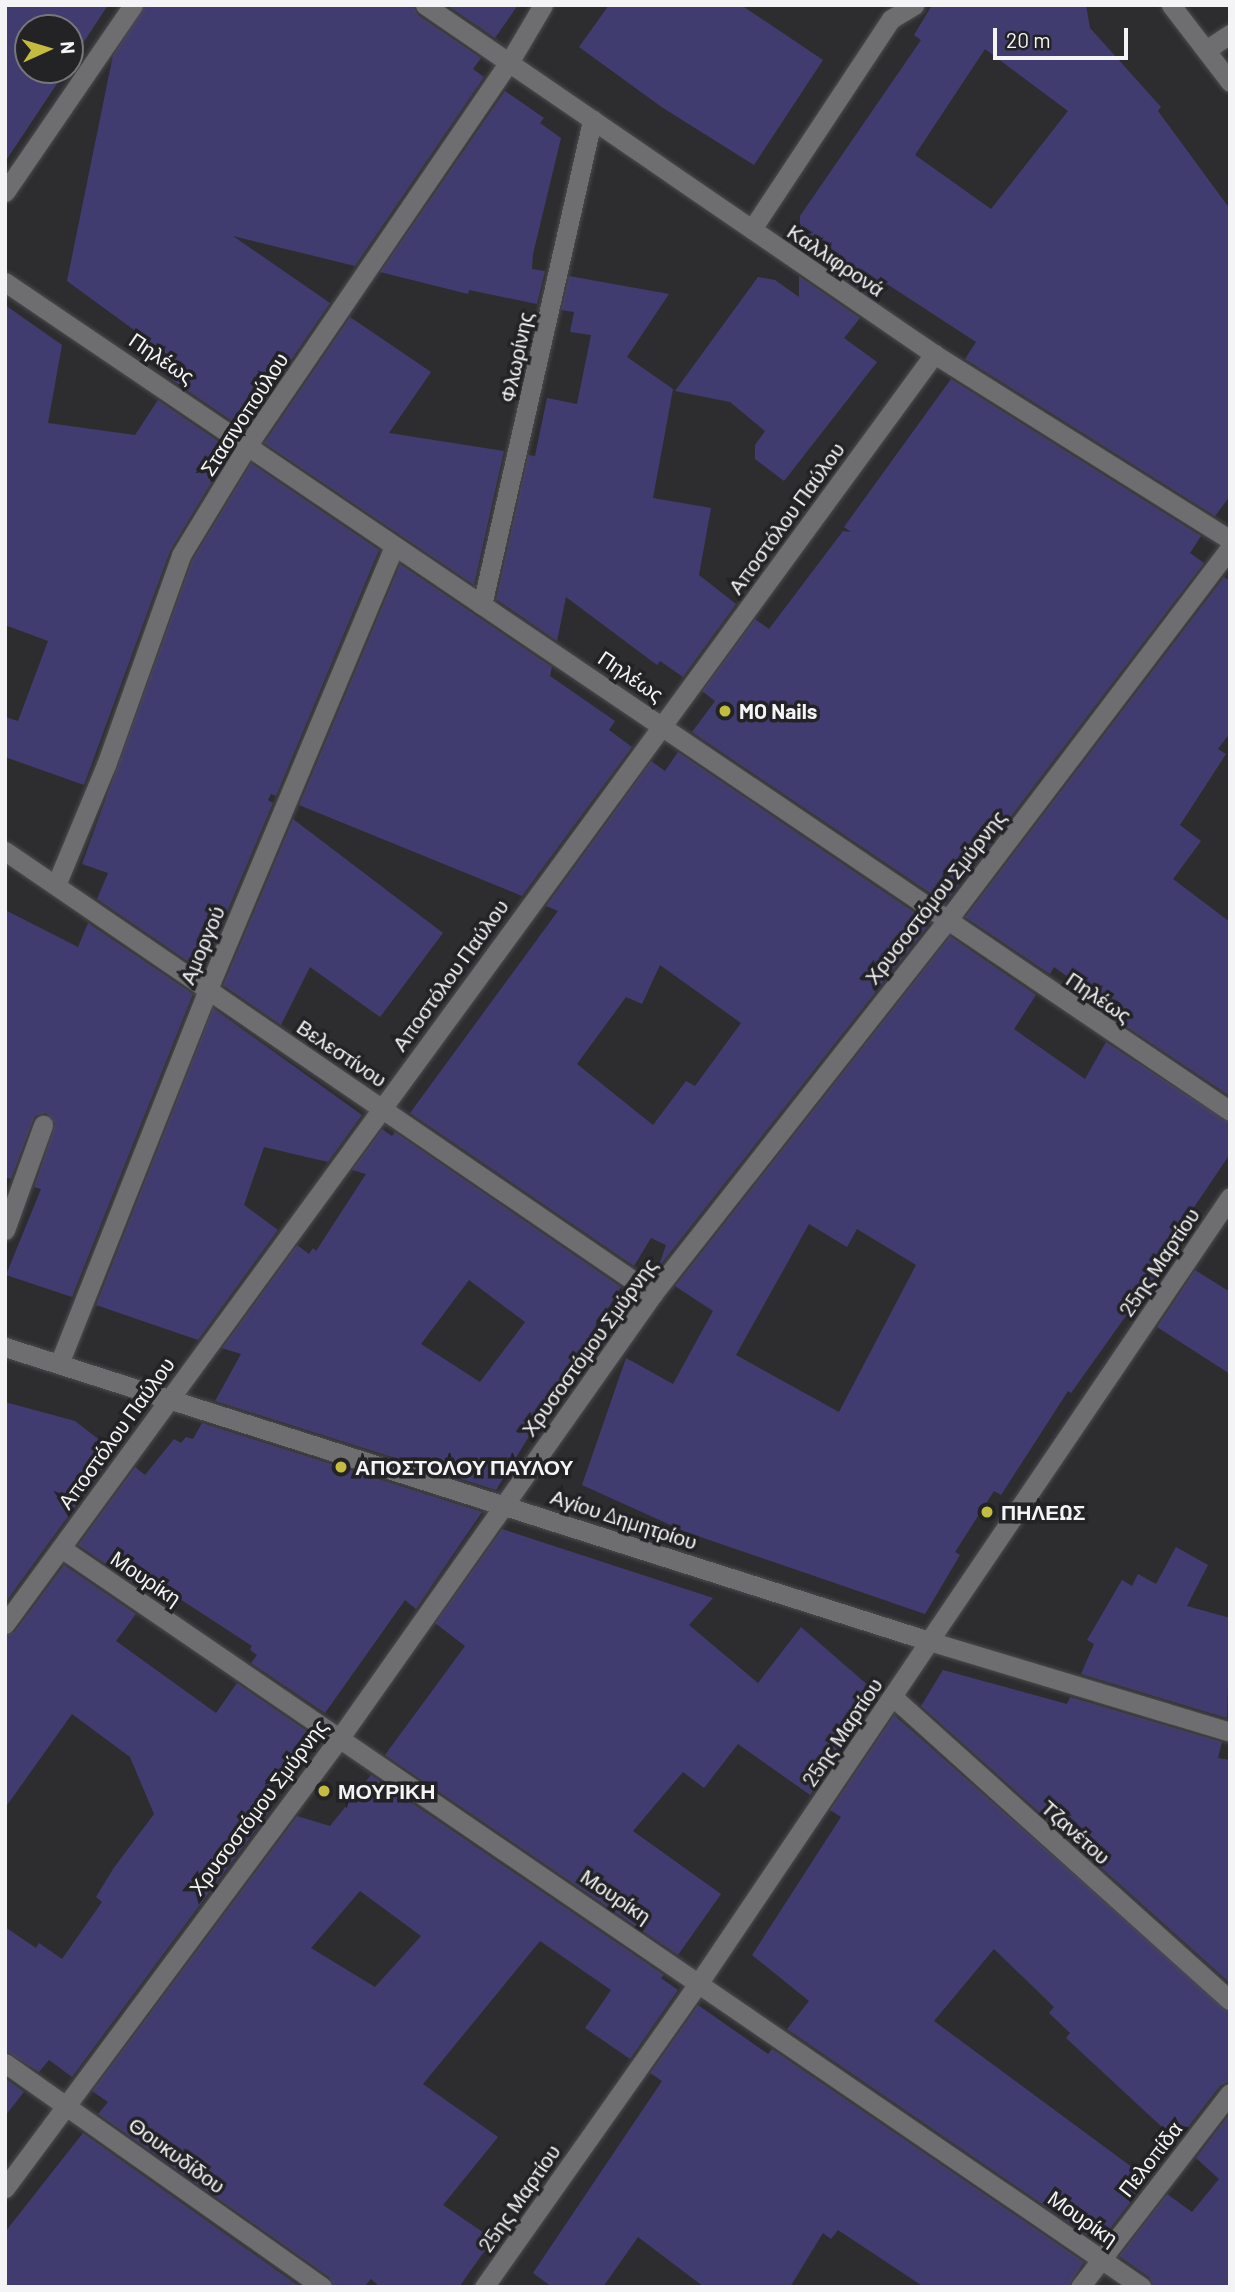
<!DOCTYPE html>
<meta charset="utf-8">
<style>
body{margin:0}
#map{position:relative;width:1235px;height:2292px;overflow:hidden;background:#2d2d30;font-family:Barlow,sans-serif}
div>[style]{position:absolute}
.building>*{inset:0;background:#413c6f}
.roads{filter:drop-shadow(0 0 2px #4b4b4d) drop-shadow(0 0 2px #4b4b4d)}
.service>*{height:19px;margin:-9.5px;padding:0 9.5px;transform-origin:9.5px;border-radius:9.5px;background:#6e6e71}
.minor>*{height:19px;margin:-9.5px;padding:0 9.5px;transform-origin:9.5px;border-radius:9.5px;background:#6e6e71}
.secondary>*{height:19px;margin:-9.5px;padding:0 9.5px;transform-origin:9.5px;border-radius:9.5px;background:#6e6e71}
.dots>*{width:19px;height:19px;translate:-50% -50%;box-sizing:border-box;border:4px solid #232326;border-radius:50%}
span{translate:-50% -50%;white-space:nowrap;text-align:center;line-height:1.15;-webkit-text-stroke:7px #232326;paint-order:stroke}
.street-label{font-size:21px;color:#f4f4f6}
.poi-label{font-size:21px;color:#f4f4f6;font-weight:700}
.left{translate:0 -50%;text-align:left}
.frame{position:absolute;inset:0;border:7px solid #f4f4f6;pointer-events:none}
.north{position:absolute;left:14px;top:14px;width:70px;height:70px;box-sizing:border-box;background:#232326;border:2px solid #777779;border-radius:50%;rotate:86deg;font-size:19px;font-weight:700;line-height:28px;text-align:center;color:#f4f4f6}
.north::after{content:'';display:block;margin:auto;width:24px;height:32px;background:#c4bc3e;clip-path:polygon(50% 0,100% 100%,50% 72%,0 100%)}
.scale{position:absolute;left:993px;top:28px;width:135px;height:32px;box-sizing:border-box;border:4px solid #f4f4f6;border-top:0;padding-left:9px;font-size:21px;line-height:24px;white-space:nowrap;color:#f4f4f6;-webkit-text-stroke:5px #232326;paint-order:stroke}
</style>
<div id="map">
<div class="building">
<div style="clip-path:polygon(5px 5px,108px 5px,70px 63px,70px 28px,28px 28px,28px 70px,66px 70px,5px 162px)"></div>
<div style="clip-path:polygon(145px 5px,413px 5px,418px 15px,481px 58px,473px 69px,484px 77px,355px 266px,233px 236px,330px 303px,244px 429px,172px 380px,182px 365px,67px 281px,113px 55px)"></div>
<div style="clip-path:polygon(447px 5px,518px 5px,495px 38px)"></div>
<div style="clip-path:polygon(609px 5px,741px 5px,823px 60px,754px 165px,663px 108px,579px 47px)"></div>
<div style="clip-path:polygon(evenodd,932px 5px,1086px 5px,1090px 28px,1161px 107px,1158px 111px,1230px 209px,1230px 496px,1215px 516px,965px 359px,976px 342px,887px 284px,875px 299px,800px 247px,800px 216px,921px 40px,914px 35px,932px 5px,985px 49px,1068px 111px,991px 209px,915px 155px,985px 49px)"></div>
<div style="clip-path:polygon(505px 91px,544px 118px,540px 123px,561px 138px,533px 254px,532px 269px,545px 271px,537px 304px,469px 290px,468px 294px,380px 272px)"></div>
<div style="clip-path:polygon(569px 276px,669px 294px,627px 357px,673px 389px,653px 498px,711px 508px,699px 575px,736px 604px,683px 677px,660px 661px,657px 665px,566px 597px,557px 641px,496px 599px,528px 455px,535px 456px,547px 398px,577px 404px,591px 335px,570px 332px,574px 312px,561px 310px)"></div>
<div style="clip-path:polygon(799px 276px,860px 318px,844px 338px,877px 362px,784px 481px,755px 459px,755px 445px,765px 431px,730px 402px,675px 391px,758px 277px,775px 280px,799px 297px)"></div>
<div style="clip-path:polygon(5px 305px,62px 345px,48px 423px,135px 435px,158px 400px,231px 450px,170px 551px,84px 785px,5px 757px,5px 717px,18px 721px,48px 641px,5px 625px)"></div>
<div style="clip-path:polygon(350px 317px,431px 372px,389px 433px,504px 451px,474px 585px,264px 443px)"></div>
<div style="clip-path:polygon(951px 379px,1201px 536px,1190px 553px,1204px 563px,945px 903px,692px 732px,715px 701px,702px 691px,755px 619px,769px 629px,843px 531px,851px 532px,844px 527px)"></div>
<div style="clip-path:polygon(251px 463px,379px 550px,276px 796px,271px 794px,268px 800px,273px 803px,202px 971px,97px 899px,108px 873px,82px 864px,192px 560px)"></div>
<div style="clip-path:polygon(400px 564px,552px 667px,550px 676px,615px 721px,609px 730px,632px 747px,522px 896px,299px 805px)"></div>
<div style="clip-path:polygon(1224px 577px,1230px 581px,1230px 733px,1218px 749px,1226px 754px,1180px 825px,1201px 841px,1173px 879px,1230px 922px,1230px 1096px,1118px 1021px,1121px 1015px,1054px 967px,1050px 974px,965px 917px)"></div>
<div style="clip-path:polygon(evenodd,678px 752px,930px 923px,658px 1268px,666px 1245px,651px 1238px,634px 1266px,410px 1113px,558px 911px,546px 906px,651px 761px,665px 771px,678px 752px,660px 965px,741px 1023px,695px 1086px,686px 1081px,653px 1125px,577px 1064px,626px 997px,642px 1004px,660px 965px)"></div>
<div style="clip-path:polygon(293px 819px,443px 933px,380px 1017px,310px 967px,281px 1025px,223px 985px)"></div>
<div style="clip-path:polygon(5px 910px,78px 947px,88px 923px,193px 994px,72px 1297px,6px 1275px,41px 1189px,34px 1187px,55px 1124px,46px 1113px,35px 1116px,11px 1179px,5px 1177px)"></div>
<div style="clip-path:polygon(evenodd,950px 936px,1036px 995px,1014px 1029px,1085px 1079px,1106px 1042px,1230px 1123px,1230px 1154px,1165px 1250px,1175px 1257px,1136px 1314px,1130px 1310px,1071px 1393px,1068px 1391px,1001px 1495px,994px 1491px,955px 1552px,960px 1555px,925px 1614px,686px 1532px,582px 1485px,626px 1358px,673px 1384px,713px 1311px,675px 1286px,950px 936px,809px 1224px,847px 1247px,857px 1229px,916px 1265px,839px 1412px,736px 1355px,809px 1224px)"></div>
<div style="clip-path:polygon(213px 1008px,362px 1115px,328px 1162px,264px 1147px,244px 1205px,278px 1230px,198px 1340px,96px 1305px)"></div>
<div style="clip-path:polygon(evenodd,382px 1129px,392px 1136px,395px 1132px,621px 1287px,496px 1490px,215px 1401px,241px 1354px,222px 1348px,297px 1245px,309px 1254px,313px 1248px,316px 1251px,366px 1174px,352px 1170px,382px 1129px,469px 1280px,525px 1322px,480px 1382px,421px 1344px,469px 1280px)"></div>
<div style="clip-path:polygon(1195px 1270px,1230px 1292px,1230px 1374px,1157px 1327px)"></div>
<div style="clip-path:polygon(5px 1402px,75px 1421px,115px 1452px,5px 1603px)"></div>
<div style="clip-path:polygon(202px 1423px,482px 1512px,416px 1609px,405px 1600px,325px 1713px,251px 1663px,257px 1655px,250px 1650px,252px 1646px,157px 1584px,150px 1594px,78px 1545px,135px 1467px,145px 1475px,174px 1439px,181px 1443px,186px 1437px,193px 1439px)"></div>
<div style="clip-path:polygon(502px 1529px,713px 1598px,689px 1625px,758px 1683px,801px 1627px,878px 1694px,810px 1795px,738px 1744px,704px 1788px,683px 1772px,633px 1831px,721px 1894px,678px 1955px,385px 1755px,465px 1646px,435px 1623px)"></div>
<div style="clip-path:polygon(1176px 1547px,1208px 1565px,1187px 1606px,1230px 1618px,1227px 1718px,1081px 1674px,1094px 1644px,1087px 1640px,1122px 1580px,1132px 1586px,1138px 1574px,1156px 1584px)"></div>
<div style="clip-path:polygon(64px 1565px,136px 1614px,116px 1641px,216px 1713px,237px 1683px,310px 1733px,258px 1803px,272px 1808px,72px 2077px,49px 2060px,39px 2072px,5px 2051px,5px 1927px,36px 1948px,39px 1943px,62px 1959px,102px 1902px,96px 1897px,113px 1869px,154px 1814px,130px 1757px,72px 1714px,5px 1808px,5px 1636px,15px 1631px)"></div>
<div style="clip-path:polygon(943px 1670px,1067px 1704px,1070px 1697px,1222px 1742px,1218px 1758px,1230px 1760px,1230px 1983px,921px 1706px)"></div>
<div style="clip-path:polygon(894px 1715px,1230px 2012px,1230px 2081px,1220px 2086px,1177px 2141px,1066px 2038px,1070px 2033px,1049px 2013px,1054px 2007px,994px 1949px,934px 2021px,1148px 2179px,1099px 2243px,787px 2029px,809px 2001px,752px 1955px,841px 1817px,830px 1810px)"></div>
<div style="clip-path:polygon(evenodd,371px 1775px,664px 1975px,661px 1978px,678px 1990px,630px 2059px,585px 2028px,611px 1990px,540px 1941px,423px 2084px,498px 2137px,443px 2205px,493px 2239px,459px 2287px,380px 2287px,371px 2279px,364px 2287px,334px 2287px,329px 2277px,98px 2114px,108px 2102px,92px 2091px,297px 1816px,330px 1826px,371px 1775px,360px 1891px,421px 1936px,375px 1987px,311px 1948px,360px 1891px)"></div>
<div style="clip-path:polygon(698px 2005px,768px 2054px,772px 2049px,1084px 2262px,1068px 2287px,924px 2287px,838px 2230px,831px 2239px,823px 2233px,790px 2287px,704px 2287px,638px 2237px,603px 2287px,552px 2287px,533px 2273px,662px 2081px,650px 2073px)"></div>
<div style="clip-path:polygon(5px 2078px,24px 2092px,5px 2116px)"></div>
<div style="clip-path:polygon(1230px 2113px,1230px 2287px,1154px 2287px,1149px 2277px,1119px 2256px,1167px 2194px,1192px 2212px,1219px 2179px,1196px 2158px)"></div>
<div style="clip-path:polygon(83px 2133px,300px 2287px,5px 2287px,5px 2232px)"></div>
</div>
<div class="roads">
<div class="service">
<div style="left:752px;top:229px;width:252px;rotate:-56.5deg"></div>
<div style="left:891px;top:19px;width:27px;rotate:-31deg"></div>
<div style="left:5px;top:1230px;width:112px;rotate:-70.1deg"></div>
</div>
<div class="minor">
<div style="left:425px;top:5px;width:617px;rotate:34.44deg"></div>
<div style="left:934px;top:354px;width:350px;rotate:32.1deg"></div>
<div style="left:1171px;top:5px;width:97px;rotate:52.5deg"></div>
<div style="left:1206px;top:50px;width:29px;rotate:-34deg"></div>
<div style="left:5px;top:192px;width:227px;rotate:-55.6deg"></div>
<div style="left:5px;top:282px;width:1479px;rotate:34.09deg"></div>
<div style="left:482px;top:605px;width:498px;rotate:-77.2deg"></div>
<div style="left:5px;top:851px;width:785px;rotate:34.36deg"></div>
<div style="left:56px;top:885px;width:130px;rotate:-67.4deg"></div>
<div style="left:106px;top:765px;width:223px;rotate:-70.3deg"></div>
<div style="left:181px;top:555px;width:131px;rotate:-58.7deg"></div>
<div style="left:249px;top:443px;width:463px;rotate:-55.7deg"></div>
<div style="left:510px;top:61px;width:65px;rotate:-59.5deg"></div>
<div style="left:59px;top:1364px;width:404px;rotate:-68.3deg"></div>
<div style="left:208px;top:989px;width:480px;rotate:-67.2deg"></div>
<div style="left:61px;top:1548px;width:1309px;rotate:34.36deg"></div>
<div style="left:5px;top:1624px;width:1574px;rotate:-53.81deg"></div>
<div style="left:893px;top:1697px;width:453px;rotate:42deg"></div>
<div style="left:5px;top:2063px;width:388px;rotate:35.2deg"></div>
<div style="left:5px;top:2188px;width:563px;rotate:-53.37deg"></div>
<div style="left:341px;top:1736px;width:541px;rotate:-54.78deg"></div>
<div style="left:653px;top:1294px;width:474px;rotate:-51.8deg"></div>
<div style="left:946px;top:922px;width:470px;rotate:-52.8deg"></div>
<div style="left:484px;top:2287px;width:375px;rotate:-54.8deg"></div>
<div style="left:700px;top:1981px;width:410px;rotate:-56deg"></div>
<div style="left:1080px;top:2287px;width:245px;rotate:-52.3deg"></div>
</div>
<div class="secondary">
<div style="left:5px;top:1347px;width:970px;rotate:17.65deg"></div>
<div style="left:929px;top:1641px;width:314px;rotate:16.8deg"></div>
<div style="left:929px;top:1641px;width:536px;rotate:-55.87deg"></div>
</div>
</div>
<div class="dots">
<div style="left:725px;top:711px;background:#c4bc3e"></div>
<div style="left:341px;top:1467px;background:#c4bc3e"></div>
<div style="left:987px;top:1512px;background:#c4bc3e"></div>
<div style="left:324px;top:1791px;background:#c4bc3e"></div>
</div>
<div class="street-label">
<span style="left:836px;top:260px;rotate:34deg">Καλλιφρονά</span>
<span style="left:516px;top:357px;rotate:-78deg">Φλωρίνης</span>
<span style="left:162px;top:358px;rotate:34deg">Πηλέως</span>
<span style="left:244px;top:414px;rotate:-57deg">Στασινοπούλου</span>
<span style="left:786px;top:518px;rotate:-54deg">Αποστόλου Παύλου</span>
<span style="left:631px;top:676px;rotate:34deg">Πηλέως</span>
<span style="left:935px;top:897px;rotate:-52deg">Χρυσοστόμου Σμύρνης</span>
<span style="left:202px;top:945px;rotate:-67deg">Αμοργού</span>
<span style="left:450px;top:975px;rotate:-54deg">Αποστόλου Παύλου</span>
<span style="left:1099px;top:997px;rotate:34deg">Πηλέως</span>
<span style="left:342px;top:1053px;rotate:34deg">Βελεστίνου</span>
<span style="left:1159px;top:1262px;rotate:-56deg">25ης Μαρτίου</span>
<span style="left:589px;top:1347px;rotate:-54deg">Χρυσοστόμου Σμύρνης</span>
<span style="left:116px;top:1433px;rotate:-54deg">Αποστόλου Παύλου</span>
<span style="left:624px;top:1519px;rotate:18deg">Αγίου Δημητρίου</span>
<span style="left:146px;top:1578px;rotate:34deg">Μουρίκη</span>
<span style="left:842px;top:1732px;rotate:-56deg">25ης Μαρτίου</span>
<span style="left:258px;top:1807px;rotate:-53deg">Χρυσοστόμου Σμύρνης</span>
<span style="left:1076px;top:1832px;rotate:42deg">Τζανέτου</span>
<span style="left:616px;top:1896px;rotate:34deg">Μουρίκη</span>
<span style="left:177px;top:2155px;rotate:36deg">Θουκυδίδου</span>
<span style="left:1150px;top:2159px;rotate:-52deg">Πελοπίδα</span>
<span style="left:519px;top:2198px;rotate:-55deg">25ης Μαρτίου</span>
<span style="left:1083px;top:2218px;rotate:35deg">Μουρίκη</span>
</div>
<div class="poi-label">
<span class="left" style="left:739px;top:711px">MO Nails</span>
<span class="left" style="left:355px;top:1467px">ΑΠΟΣΤΟΛΟΥ ΠΑΥΛΟΥ</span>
<span class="left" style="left:1001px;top:1512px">ΠΗΛΕΩΣ</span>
<span class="left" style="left:338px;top:1791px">ΜΟΥΡΙΚΗ</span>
</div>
<div class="frame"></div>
<div class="north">N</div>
<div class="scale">20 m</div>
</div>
